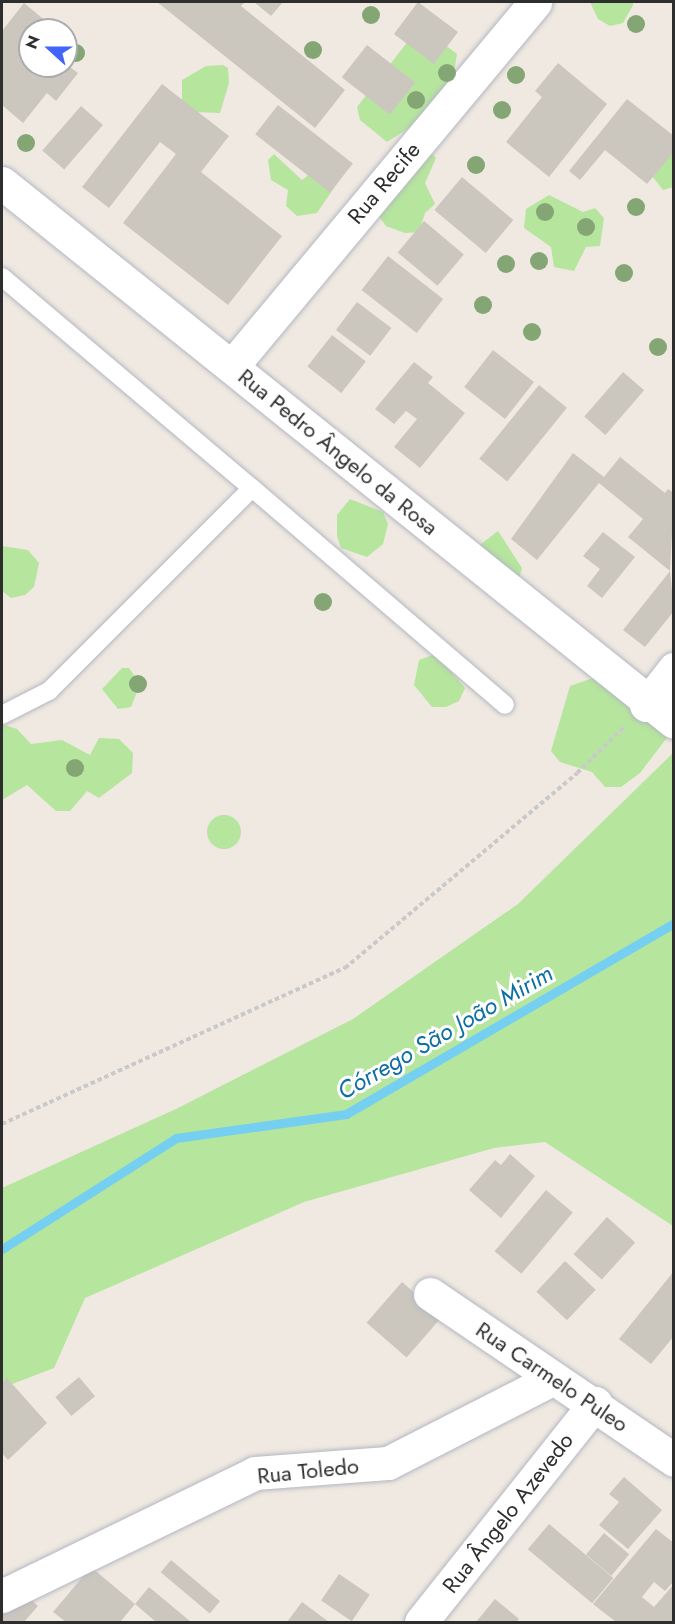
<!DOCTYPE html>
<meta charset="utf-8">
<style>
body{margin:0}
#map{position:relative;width:675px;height:1624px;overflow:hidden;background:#efe9e1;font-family:Jost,sans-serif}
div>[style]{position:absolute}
.green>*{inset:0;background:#b6e59e}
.round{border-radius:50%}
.stream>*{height:9px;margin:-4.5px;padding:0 4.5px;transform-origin:4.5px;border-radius:4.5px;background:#75cff0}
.building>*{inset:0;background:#cbc7bf;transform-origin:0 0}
.path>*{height:4px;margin-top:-2px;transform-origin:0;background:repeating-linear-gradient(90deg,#c9c9c9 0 4.5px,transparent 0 7.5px)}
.roads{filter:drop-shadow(0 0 2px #b4b7c1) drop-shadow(0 0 2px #b4b7c1)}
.service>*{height:18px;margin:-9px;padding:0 9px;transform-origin:9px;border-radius:9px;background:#fff}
.minor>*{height:33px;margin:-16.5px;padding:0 16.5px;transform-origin:16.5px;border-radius:16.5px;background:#fff}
.secondary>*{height:33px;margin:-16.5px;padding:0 16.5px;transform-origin:16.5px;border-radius:16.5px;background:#fff}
.trees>*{width:18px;height:18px;margin:-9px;border-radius:50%;background:#84a574}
span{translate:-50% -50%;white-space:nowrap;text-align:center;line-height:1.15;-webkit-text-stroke:6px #fff;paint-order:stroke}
.street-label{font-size:22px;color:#2e2e2e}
.water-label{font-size:24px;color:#0d6fa3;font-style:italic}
.frame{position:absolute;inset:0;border:3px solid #2e2e2e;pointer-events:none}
.north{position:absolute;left:18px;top:18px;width:60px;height:60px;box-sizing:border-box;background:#fff;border:2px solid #ababab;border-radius:50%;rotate:291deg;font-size:16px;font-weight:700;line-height:24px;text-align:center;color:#2e2e2e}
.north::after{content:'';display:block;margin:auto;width:21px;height:27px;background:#4264fb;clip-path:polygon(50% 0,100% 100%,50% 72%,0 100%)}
</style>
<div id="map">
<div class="green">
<div style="clip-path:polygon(590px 2px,633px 2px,633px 5px,623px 23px,610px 26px,598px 19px)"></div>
<div style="clip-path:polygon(436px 38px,457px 54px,453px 79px,409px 128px,387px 142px,360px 120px,357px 107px,409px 40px)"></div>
<div style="clip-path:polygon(223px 65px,228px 68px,229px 83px,220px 113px,193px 112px,182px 103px,182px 80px,206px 66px)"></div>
<div style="clip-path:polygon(673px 139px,673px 187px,663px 190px,652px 176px)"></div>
<div style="clip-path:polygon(426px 148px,436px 158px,425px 183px,435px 204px,425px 213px,419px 232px,405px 233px,386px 226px,374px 210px)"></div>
<div style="clip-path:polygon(274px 154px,302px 180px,310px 174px,344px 173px,317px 213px,297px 216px,286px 206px,288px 190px,271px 180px,268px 160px)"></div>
<div style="clip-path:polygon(549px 195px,583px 212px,595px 208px,604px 218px,600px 246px,586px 247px,574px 271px,554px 267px,551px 247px,524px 228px,526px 209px)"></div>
<div style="clip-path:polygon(350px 499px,383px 512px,388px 524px,383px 544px,367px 557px,341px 548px,337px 536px,337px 515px)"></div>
<div style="clip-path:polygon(498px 531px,522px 568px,518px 581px,477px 547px)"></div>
<div style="clip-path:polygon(2px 546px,28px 550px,39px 563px,34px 587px,25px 595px,11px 598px,2px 591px)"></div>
<div style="clip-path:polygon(436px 654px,465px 688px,459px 701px,446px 707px,432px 707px,414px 685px,419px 660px)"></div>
<div style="clip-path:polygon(122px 668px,129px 668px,140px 684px,131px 707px,118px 709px,102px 689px)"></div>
<div style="clip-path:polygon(596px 677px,669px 735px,640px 773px,621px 787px,605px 787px,592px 772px,560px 762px,551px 751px,570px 686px)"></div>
<div style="clip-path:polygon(2px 724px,17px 729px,31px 744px,62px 740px,90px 755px,99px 738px,119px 739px,133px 753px,132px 773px,99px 798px,87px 791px,70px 811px,56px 811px,27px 785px,2px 800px)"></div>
<div style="clip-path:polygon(673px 753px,673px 1226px,545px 1142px,494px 1148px,304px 1202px,85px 1298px,54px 1368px,2px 1388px,2px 1188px,176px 1109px,353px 1019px,518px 904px)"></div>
<div class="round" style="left:207px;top:815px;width:34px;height:34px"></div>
</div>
<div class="stream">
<div style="left:2px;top:1249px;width:206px;rotate:-32.5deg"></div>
<div style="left:176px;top:1138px;width:172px;rotate:-8deg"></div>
<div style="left:346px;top:1114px;width:380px;rotate:-30.2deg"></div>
</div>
<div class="building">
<div style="clip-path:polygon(157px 2px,245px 2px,241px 6px,345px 90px,315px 128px)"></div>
<div style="clip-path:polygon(254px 2px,283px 2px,271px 16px)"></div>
<div style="left:418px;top:2px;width:50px;height:40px;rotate:37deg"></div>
<div style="clip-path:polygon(24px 3px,53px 27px,30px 30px,30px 66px,66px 64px,78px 73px,56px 101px,47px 93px,23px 123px,2px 105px,2px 31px)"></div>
<div style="left:367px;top:45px;width:61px;height:41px;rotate:38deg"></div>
<div style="clip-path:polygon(558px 63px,607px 104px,549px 177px,506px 142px,542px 97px,535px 91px)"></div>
<div style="clip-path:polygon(162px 84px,229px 136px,201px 172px,282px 236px,228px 305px,123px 223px,176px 154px,160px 142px,109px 208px,82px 187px)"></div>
<div style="clip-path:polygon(627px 99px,674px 136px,674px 152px,647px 184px,605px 150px,580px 180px,569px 171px)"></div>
<div style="left:278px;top:105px;width:95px;height:37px;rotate:38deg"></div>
<div style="left:81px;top:106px;width:29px;height:59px;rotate:41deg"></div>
<div style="left:462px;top:177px;width:67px;height:43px;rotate:40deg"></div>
<div style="left:424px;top:221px;width:52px;height:41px;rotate:40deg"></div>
<div style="left:388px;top:256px;width:70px;height:43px;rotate:38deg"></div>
<div style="left:357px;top:302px;width:43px;height:35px;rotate:37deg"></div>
<div style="left:332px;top:335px;width:43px;height:40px;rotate:38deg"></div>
<div style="left:493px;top:350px;width:52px;height:47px;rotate:38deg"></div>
<div style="clip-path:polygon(414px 362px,433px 377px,428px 383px,465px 413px,420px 468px,394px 447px,417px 419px,406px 411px,394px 424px,375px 409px)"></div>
<div style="left:623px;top:372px;width:28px;height:59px;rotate:41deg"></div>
<div style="left:539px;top:385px;width:36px;height:95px;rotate:39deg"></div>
<div style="clip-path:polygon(573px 453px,604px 477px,620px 457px,665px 493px,668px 489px,674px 493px,670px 571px,628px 537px,643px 519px,599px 483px,537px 560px,511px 539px)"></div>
<div style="clip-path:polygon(603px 532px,635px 557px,602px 598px,587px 586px,600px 569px,583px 556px)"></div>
<div style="clip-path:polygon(670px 571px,674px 611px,645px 647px,623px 630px)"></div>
<div style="clip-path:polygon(510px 1154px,535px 1176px,501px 1218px,469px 1190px,495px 1160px,501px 1165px)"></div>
<div style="left:546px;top:1190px;width:35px;height:80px;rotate:40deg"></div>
<div style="left:607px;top:1217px;width:38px;height:50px;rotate:42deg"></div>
<div style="left:565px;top:1261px;width:42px;height:42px;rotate:43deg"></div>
<div style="clip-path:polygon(674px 1271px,674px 1336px,651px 1364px,619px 1339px)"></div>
<div style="left:402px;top:1282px;width:53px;height:54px;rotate:41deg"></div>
<div style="left:79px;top:1377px;width:25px;height:31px;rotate:50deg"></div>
<div style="clip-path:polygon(7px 1378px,47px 1423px,8px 1460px,2px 1453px,2px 1383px)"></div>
<div style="clip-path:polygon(624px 1477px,662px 1510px,628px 1549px,599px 1525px,619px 1502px,609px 1494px)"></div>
<div style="left:549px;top:1524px;width:84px;height:33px;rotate:40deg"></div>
<div style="clip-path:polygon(656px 1529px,674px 1543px,674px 1581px,665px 1591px,654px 1582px,642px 1597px,654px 1607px,674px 1584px,674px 1622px,616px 1622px,593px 1604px)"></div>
<div style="left:604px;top:1533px;width:33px;height:28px;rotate:40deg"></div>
<div style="left:171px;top:1560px;width:64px;height:16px;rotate:40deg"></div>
<div style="clip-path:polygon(91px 1567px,135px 1604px,149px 1587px,191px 1622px,156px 1622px,135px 1604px,120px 1622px,66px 1622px,53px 1612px)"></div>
<div style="left:339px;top:1574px;width:37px;height:32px;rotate:34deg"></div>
<div style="clip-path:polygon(21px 1591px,38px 1606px,24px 1622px,2px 1622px,2px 1614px)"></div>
<div style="clip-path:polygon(495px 1599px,519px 1619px,516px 1622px,476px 1622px)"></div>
<div style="clip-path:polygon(302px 1602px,329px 1622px,287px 1622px)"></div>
</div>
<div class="path">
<div style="left:2px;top:1124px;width:377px;rotate:-24.5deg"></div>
<div style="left:345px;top:968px;width:303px;rotate:-40deg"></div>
<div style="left:577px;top:773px;width:66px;rotate:-44.4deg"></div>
</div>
<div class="roads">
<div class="service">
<div style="left:2px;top:277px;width:327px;rotate:40.2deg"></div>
<div style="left:2px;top:715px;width:53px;rotate:-27.1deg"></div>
<div style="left:49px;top:691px;width:287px;rotate:-45deg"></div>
<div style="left:252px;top:488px;width:333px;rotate:40.6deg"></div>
</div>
<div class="minor">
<div style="left:233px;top:365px;width:472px;rotate:-50.2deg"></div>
<div style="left:646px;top:705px;width:46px;rotate:-52.1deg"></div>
<div style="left:430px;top:1294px;width:295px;rotate:34.2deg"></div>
<div style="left:2px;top:1596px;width:281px;rotate:-25.9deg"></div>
<div style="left:255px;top:1473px;width:133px;rotate:-4.3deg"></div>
<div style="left:388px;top:1463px;width:182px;rotate:-27.1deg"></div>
<div style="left:421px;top:1622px;width:280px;rotate:-51.5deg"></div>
</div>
<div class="secondary">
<div style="left:2px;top:183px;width:861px;rotate:38.73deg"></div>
</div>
</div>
<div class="trees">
<div style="left:371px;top:15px"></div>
<div style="left:636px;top:24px"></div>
<div style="left:313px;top:50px"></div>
<div style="left:76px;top:53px"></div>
<div style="left:447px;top:73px"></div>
<div style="left:516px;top:75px"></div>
<div style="left:416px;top:100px"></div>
<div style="left:502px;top:110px"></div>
<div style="left:26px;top:143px"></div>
<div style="left:476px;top:165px"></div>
<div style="left:636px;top:207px"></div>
<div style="left:545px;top:212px"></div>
<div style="left:586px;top:227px"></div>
<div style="left:539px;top:261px"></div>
<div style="left:506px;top:264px"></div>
<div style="left:624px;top:273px"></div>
<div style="left:483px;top:305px"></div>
<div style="left:532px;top:332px"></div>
<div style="left:658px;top:347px"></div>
<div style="left:323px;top:602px"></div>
<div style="left:138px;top:684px"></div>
<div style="left:75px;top:768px"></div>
</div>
<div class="street-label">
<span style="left:384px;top:183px;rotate:-50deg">Rua Recife</span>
<span style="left:338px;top:452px;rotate:39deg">Rua Pedro Ângelo da Rosa</span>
<span style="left:552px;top:1377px;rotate:34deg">Rua Carmelo Puleo</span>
<span style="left:308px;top:1471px;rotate:-6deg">Rua Toledo</span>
<span style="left:508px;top:1513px;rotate:-52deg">Rua Ângelo Azevedo</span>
</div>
<div class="water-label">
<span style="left:445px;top:1032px;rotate:-30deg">Córrego São João Mirim</span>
</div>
<div class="frame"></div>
<div class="north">N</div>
</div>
